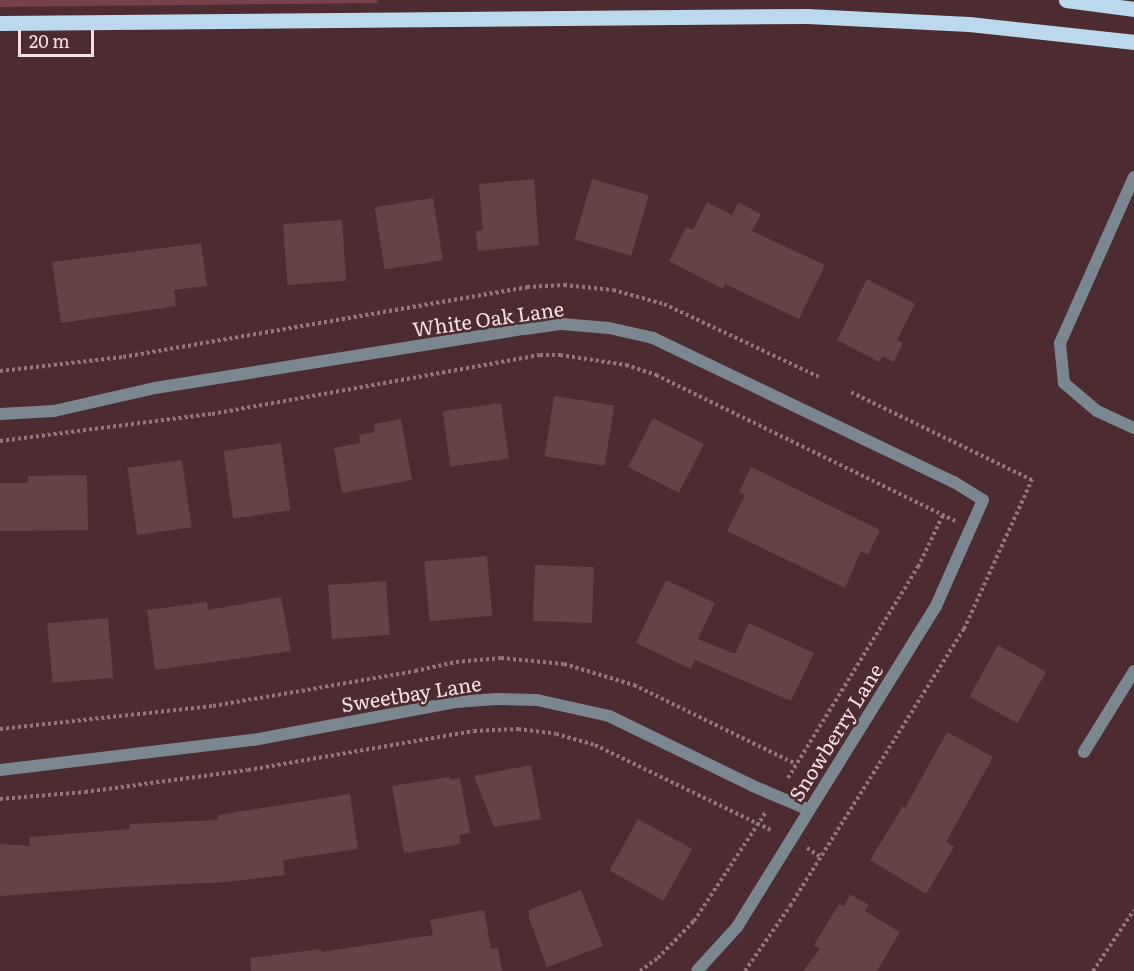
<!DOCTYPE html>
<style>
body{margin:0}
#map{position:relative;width:1134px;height:971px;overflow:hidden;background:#4c2c30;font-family:Literata,serif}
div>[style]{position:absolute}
.green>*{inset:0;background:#774149}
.building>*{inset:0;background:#644246;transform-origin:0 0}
.path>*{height:4px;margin-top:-2px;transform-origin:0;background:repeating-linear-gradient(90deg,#927679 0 3px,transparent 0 6px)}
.minor>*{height:12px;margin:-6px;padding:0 6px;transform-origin:6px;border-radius:6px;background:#7a8791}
.primary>*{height:15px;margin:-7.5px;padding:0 7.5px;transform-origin:7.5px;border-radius:7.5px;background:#bcd8ec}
span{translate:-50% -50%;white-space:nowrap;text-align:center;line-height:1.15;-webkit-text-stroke:5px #4c2c30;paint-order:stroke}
.street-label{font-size:20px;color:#f6e0e2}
.scale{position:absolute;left:18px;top:30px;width:76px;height:27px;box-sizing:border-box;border:3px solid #f6e0e2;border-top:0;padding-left:8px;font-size:18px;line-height:21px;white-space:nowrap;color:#f6e0e2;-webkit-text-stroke:4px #4c2c30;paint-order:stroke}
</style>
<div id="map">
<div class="green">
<div style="clip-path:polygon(0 0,377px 0,378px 3px,0 7px)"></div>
</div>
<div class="building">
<div style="clip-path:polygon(534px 179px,539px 245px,478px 251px,476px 231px,483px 230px,479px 184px)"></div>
<div style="left:592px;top:179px;width:59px;height:63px;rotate:16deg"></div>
<div style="left:433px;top:198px;width:63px;height:59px;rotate:81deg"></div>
<div style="clip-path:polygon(707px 202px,732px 215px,738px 202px,761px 214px,752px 231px,825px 265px,799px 319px,725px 284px,723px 289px,669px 261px,686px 227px,693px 230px)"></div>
<div style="left:342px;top:220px;width:61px;height:59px;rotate:86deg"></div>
<div style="clip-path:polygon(201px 243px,207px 286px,174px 290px,176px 306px,61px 323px,52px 262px)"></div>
<div style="clip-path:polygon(867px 279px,915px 304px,897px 340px,903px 343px,894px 362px,883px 356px,879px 362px,837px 340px)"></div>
<div style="left:554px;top:396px;width:61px;height:61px;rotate:9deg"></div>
<div style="left:501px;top:403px;width:56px;height:59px;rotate:82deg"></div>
<div style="left:653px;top:418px;width:57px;height:55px;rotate:27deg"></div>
<div style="clip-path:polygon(401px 419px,412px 480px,342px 493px,334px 448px,360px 443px,359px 435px,375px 432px,374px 424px)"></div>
<div style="left:281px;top:443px;width:68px;height:58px;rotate:82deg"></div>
<div style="left:182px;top:460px;width:68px;height:55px;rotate:82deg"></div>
<div style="clip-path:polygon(751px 467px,880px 530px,868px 555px,861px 551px,845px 588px,727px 531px,745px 495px,739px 492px)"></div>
<div style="clip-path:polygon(87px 475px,88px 530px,0 531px,0 483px,28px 483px,28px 476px)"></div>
<div style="left:487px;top:556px;width:60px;height:63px;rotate:85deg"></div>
<div style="left:535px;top:565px;width:59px;height:56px;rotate:2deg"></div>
<div style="clip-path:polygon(666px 580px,715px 603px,698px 639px,735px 654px,749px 623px,814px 653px,791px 701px,695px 660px,691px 669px,636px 643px)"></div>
<div style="left:386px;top:581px;width:54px;height:58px;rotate:86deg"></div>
<div style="clip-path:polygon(281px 597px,291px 651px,155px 670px,147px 610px,207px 602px,208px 610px)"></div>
<div style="left:108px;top:618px;width:60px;height:61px;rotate:85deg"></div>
<div style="left:998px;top:645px;width:55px;height:59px;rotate:29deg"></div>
<div style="clip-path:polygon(947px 732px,993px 757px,946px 842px,954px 847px,926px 894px,870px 860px,903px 806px,905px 808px)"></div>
<div style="clip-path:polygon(531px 765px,541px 819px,494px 827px,474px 776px)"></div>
<div style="clip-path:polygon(450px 777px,450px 780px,460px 778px,470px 833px,459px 835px,461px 844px,404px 853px,392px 786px)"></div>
<div style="clip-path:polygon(350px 794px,358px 849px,283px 860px,285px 875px,226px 882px,123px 887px,0 896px,0 844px,30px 846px,29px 837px,130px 829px,130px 824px,218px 820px,218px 815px)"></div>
<div style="left:638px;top:819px;width:62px;height:59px;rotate:29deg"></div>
<div style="clip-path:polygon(581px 890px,603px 946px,547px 967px,529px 918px,529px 910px)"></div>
<div style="clip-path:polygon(850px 894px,869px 905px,865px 911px,900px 932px,877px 971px,803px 971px,820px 949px,814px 945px,839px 904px,844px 906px)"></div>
<div style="clip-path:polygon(484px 910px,491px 949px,498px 948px,502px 971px,251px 971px,250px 958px,321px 949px,321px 952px,433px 935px,430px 920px)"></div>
</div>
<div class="path">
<div style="left:0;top:371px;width:124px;rotate:-6.5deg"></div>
<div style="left:123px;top:357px;width:410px;rotate:-9.8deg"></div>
<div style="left:527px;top:287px;width:37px;rotate:-3deg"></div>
<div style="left:564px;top:285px;width:49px;rotate:5.8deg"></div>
<div style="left:613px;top:290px;width:53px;rotate:15.4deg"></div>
<div style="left:664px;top:304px;width:171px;rotate:25.2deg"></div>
<div style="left:0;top:441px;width:214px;rotate:-7.3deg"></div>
<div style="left:212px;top:414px;width:333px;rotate:-10.2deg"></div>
<div style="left:540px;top:355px;width:20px"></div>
<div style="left:560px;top:355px;width:67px;rotate:8.6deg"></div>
<div style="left:626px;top:365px;width:32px;rotate:18deg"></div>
<div style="left:656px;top:375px;width:333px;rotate:26deg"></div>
<div style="left:0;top:729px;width:214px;rotate:-6.2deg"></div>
<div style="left:213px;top:706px;width:205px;rotate:-9.8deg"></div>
<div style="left:415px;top:671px;width:42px;rotate:-12.4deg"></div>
<div style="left:456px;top:662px;width:45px;rotate:-5.1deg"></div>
<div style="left:501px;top:658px;width:63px;rotate:5.4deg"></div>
<div style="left:564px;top:664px;width:73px;rotate:16.7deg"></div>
<div style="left:634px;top:685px;width:180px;rotate:26deg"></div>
<div style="left:788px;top:778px;width:248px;rotate:-58.4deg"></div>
<div style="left:918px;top:567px;width:58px;rotate:-64.3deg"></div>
<div style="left:0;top:799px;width:85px;rotate:-4.7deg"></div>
<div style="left:85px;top:792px;width:164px;rotate:-7.7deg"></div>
<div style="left:248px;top:770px;width:229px;rotate:-9.8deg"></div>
<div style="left:474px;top:731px;width:44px;rotate:-2.6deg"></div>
<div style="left:518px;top:729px;width:38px;rotate:7deg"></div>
<div style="left:556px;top:734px;width:41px;rotate:15.8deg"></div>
<div style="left:595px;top:745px;width:195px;rotate:25.8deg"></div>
<div style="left:807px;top:848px;width:17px;rotate:33deg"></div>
<div style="left:640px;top:971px;width:22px;rotate:-36deg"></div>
<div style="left:658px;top:958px;width:52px;rotate:-45.8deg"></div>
<div style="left:694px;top:921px;width:131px;rotate:-56.6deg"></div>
<div style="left:745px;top:971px;width:79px;rotate:-55.3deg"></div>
<div style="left:790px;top:906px;width:327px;rotate:-57.9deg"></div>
<div style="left:964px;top:629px;width:164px;rotate:-65.5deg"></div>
<div style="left:1032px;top:480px;width:203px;rotate:-154.1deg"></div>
<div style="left:1093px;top:971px;width:73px;rotate:-56.1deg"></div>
</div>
<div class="minor">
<div style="left:1134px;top:177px;width:182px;rotate:114deg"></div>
<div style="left:1060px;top:343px;width:40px;rotate:84.3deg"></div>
<div style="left:1064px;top:383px;width:43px;rotate:40.3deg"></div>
<div style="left:1097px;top:411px;width:41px;rotate:24.7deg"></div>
<div style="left:0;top:414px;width:54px;rotate:-3.2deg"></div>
<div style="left:54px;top:411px;width:104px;rotate:-12.8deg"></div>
<div style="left:155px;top:388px;width:375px;rotate:-9.1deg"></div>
<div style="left:525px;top:329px;width:37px;rotate:-8deg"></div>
<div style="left:562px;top:324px;width:47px;rotate:4.9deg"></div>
<div style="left:609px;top:328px;width:45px;rotate:12.8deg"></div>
<div style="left:653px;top:338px;width:334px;rotate:25.6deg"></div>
<div style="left:954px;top:482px;width:34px;rotate:32deg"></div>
<div style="left:983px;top:500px;width:116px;rotate:113.9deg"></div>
<div style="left:936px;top:606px;width:378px;rotate:121.8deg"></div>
<div style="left:737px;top:927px;width:59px;rotate:132.3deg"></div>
<div style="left:1084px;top:752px;width:95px;rotate:-58.3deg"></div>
<div style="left:0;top:770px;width:255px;rotate:-6.8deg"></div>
<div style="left:253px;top:740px;width:207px;rotate:-10.6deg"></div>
<div style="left:456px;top:702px;width:40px;rotate:-4.3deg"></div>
<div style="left:496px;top:699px;width:41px;rotate:1.4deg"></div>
<div style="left:537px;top:700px;width:74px;rotate:12.5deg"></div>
<div style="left:609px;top:716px;width:160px;rotate:25.9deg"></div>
<div style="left:753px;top:786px;width:61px;rotate:23.2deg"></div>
</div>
<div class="primary">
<div style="left:1066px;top:0;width:69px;rotate:7.5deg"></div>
<div style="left:0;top:23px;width:807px;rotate:-0.5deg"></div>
<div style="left:807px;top:16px;width:162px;rotate:2.8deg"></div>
<div style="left:969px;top:24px;width:166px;rotate:6.2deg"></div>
</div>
<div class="street-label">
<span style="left:488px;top:318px;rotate:-8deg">White Oak Lane</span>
<span style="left:411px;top:693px;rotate:-9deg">Sweetbay Lane</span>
<span style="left:835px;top:732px;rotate:-58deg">Snowberry Lane</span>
</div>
<div class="scale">20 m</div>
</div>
